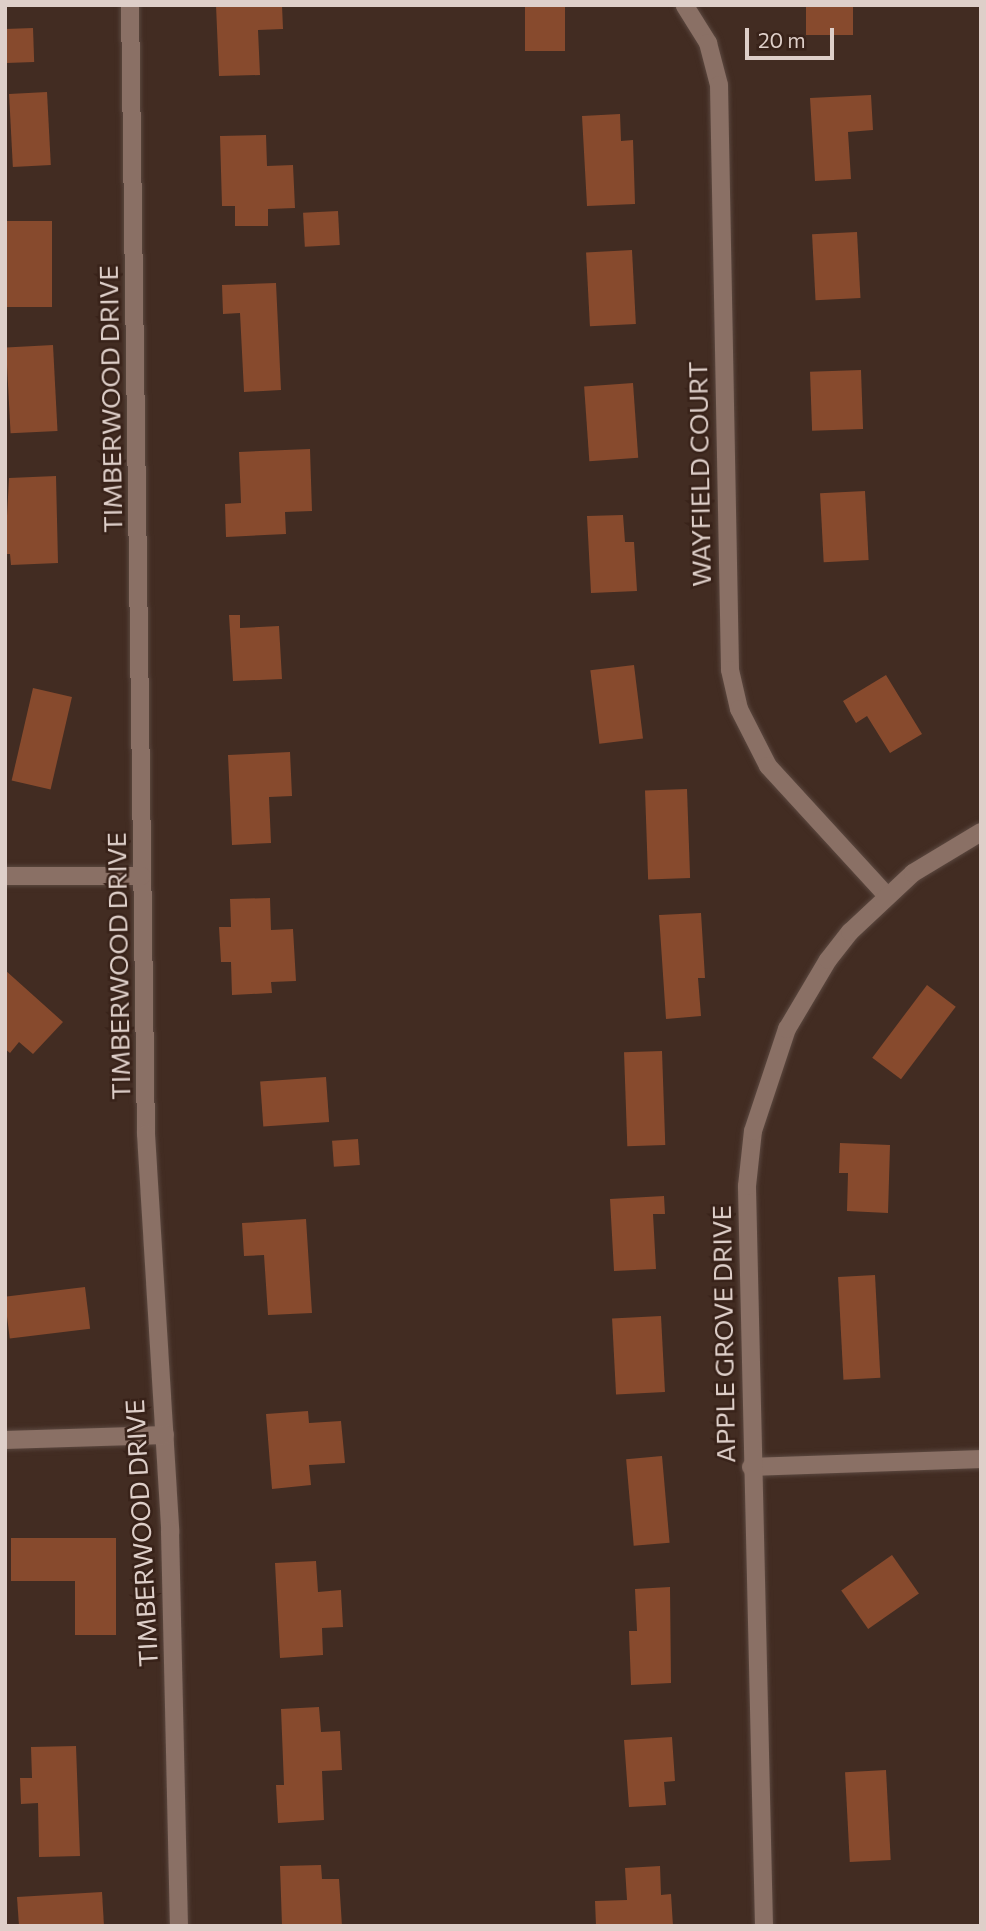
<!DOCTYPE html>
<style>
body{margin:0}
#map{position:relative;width:986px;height:1931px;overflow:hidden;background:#422c22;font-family:Commissioner,sans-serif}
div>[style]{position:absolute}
.building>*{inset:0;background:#874a2d;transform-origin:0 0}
.roads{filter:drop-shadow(0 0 2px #5b4840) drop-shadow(0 0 2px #5b4840)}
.minor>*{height:18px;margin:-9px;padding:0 9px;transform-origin:9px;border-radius:9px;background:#8a7065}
span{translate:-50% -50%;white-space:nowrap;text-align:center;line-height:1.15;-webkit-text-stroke:5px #382219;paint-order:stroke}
.street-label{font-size:26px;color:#decfc9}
.frame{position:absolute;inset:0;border:7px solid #decfc9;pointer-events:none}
.scale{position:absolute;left:745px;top:28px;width:89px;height:32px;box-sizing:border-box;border:4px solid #decfc9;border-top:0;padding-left:9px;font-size:21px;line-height:24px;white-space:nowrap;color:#decfc9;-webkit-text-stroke:5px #382219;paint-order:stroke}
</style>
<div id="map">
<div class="building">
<div style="clip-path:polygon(216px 5px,282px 5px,283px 29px,258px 30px,260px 75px,219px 76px)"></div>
<div style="left:525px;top:5px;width:40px;height:46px"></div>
<div style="left:806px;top:5px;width:47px;height:30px"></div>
<div style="left:33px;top:28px;width:34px;height:28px;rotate:88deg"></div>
<div style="left:47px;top:92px;width:73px;height:38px;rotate:87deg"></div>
<div style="clip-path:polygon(871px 95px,873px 130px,848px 132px,851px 179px,815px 181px,810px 98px)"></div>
<div style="clip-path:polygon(620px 114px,621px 141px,633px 140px,635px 204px,587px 206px,582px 116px)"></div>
<div style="clip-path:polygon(266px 135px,267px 166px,293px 165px,295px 208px,268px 209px,268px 226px,235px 226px,235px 206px,222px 206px,220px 136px)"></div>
<div style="left:338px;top:211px;width:34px;height:35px;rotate:87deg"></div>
<div style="left:52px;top:221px;width:86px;height:47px;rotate:90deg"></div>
<div style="left:857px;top:232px;width:66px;height:45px;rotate:87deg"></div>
<div style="left:632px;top:250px;width:74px;height:46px;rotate:87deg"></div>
<div style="clip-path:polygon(276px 283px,281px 390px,244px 392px,240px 313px,223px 314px,222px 285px)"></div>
<div style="left:53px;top:345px;width:86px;height:47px;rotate:87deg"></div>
<div style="left:861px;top:370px;width:59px;height:51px;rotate:88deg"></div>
<div style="left:633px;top:383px;width:75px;height:49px;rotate:86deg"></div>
<div style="clip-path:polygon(310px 449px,312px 511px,285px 512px,286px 534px,226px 537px,225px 504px,241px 503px,239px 452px)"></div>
<div style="clip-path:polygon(56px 476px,58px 563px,11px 565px,10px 554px,5px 554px,9px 478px)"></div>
<div style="left:865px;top:491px;width:69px;height:45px;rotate:87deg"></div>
<div style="clip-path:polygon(623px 515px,625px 542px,634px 542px,637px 591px,591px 593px,587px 516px)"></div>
<div style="clip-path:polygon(229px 615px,240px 615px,240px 628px,279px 626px,282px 679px,233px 681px)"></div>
<div style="left:634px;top:665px;width:74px;height:44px;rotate:83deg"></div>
<div style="clip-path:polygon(886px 675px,922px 734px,890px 753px,867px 716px,856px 723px,843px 701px)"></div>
<div style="left:33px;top:688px;width:40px;height:95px;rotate:13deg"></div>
<div style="clip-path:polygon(290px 752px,292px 796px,269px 797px,271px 843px,232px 845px,228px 755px)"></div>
<div style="left:687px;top:789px;width:89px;height:42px;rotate:88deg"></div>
<div style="clip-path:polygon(270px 898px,271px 930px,293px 929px,296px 981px,271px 982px,272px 993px,232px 995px,231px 962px,221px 962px,219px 927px,231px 927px,230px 899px)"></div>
<div style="clip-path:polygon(701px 913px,705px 978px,698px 978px,701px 1016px,666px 1019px,659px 915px)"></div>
<div style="clip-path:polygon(5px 970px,63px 1022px,33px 1054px,19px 1042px,10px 1053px,5px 1049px)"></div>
<div style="left:927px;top:985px;width:36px;height:91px;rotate:37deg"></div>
<div style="left:662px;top:1051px;width:94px;height:38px;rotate:88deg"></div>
<div style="left:326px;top:1077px;width:45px;height:66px;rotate:86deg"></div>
<div style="left:358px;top:1139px;width:26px;height:26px;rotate:86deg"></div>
<div style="clip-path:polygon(840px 1143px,890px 1145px,888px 1213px,847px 1211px,848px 1173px,839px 1173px)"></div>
<div style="clip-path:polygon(664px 1196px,665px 1214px,653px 1214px,656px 1269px,614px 1271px,610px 1199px)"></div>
<div style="clip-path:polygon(306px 1219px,312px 1313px,268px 1315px,264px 1255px,244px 1256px,242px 1223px)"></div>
<div style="left:875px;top:1275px;width:103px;height:37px;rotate:87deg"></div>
<div style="left:85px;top:1287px;width:42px;height:81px;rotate:83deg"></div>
<div style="left:661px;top:1316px;width:76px;height:49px;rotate:87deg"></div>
<div style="clip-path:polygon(308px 1411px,309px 1423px,341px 1421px,345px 1463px,309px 1465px,311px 1485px,272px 1489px,266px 1414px)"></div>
<div style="left:662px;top:1456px;width:87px;height:36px;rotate:85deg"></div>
<div style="clip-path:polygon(11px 1538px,116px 1538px,116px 1635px,75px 1635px,75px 1581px,11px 1581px)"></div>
<div style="left:892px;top:1555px;width:47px;height:62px;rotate:55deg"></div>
<div style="clip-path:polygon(316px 1561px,318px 1592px,341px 1590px,343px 1627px,322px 1628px,323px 1655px,280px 1658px,275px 1563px)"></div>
<div style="clip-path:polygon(670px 1587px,671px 1683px,631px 1685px,629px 1631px,637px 1631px,635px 1589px)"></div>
<div style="clip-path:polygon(319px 1707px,321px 1732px,340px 1731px,342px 1770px,322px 1771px,324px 1820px,278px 1823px,276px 1785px,284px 1785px,281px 1709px)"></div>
<div style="clip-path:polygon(672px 1737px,675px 1781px,664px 1782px,666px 1805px,629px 1807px,624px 1740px)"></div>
<div style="clip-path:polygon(76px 1746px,80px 1856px,39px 1857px,38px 1803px,21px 1804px,20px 1778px,32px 1778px,31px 1747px)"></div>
<div style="left:886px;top:1770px;width:90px;height:41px;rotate:87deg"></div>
<div style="clip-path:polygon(321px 1865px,322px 1879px,339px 1879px,342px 1926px,282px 1926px,280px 1866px)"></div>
<div style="clip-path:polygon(660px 1866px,661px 1895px,671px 1894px,673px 1926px,596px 1926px,595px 1901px,627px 1900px,625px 1868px)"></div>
<div style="clip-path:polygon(102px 1892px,104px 1926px,19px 1926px,17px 1897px)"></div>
</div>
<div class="roads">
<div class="minor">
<div style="left:130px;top:5px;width:1129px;rotate:89.19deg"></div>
<div style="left:146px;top:1134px;width:398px;rotate:86.5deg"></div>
<div style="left:170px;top:1531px;width:395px;rotate:88.7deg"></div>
<div style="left:685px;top:6px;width:44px;rotate:58.1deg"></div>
<div style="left:708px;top:43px;width:43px;rotate:75.3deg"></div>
<div style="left:719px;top:85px;width:585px;rotate:88.92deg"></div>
<div style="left:730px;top:670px;width:40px;rotate:77deg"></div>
<div style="left:739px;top:709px;width:64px;rotate:63deg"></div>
<div style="left:768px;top:766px;width:175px;rotate:47.5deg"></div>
<div style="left:5px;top:876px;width:137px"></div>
<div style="left:5px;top:1440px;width:160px;rotate:-1.8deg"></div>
<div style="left:751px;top:1467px;width:230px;rotate:-2deg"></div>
<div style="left:764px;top:1926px;width:740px;rotate:-91.32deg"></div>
<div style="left:747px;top:1186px;width:55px;rotate:-83.8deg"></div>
<div style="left:753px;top:1131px;width:108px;rotate:-71.6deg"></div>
<div style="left:787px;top:1029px;width:80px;rotate:-59.3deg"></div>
<div style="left:828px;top:960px;width:36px;rotate:-52deg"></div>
<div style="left:850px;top:932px;width:86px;rotate:-43.1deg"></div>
<div style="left:913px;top:873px;width:79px;rotate:-31.1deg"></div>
</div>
</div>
<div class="street-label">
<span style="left:110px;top:399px;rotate:-91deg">TIMBERWOOD DRIVE</span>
<span style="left:699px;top:474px;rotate:-91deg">WAYFIELD COURT</span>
<span style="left:118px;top:966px;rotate:-91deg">TIMBERWOOD DRIVE</span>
<span style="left:723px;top:1334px;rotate:-91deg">APPLE GROVE DRIVE</span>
<span style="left:141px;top:1533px;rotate:-93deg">TIMBERWOOD DRIVE</span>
</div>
<div class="frame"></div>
<div class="scale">20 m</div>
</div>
